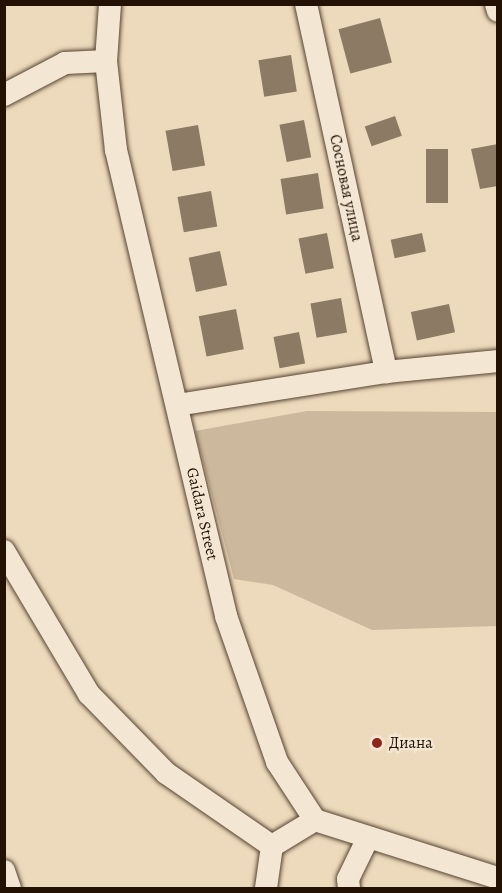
<!DOCTYPE html>
<meta charset="utf-8">
<style>
body{margin:0}
#map{position:relative;width:502px;height:893px;overflow:hidden;background:#eddabc;font-family:Alegreya,serif}
div>[style]{position:absolute}
.green>*{inset:0;background:#cbb89d}
.building>*{inset:0;background:#8c7a64;transform-origin:0 0}
.roads{filter:drop-shadow(0 0 2px #564432) drop-shadow(0 0 2px #564432)}
.minor>*{height:22px;margin:-11px;padding:0 11px;transform-origin:11px;border-radius:11px;background:#f3e7d3}
.dots>*{width:16px;height:16px;translate:-50% -50%;box-sizing:border-box;border:3px solid #f3e7d3;border-radius:50%}
span{translate:-50% -50%;white-space:nowrap;text-align:center;line-height:1.15;-webkit-text-stroke:4.5px #f3e7d3;paint-order:stroke}
.street-label{font-size:16px;color:#231204}
.poi-label{font-size:16px;color:#231204}
.left{translate:0 -50%;text-align:left}
.frame{position:absolute;inset:0;border:6px solid #231204;pointer-events:none}
</style>
<div id="map">
<div class="green">
<div style="clip-path:polygon(307px 411px,497px 412px,497px 626px,372px 630px,273px 585px,234px 579px,195px 431px)"></div>
</div>
<div class="building">
<div style="left:380px;top:18px;width:46px;height:43px;rotate:75deg"></div>
<div style="left:291px;top:55px;width:37px;height:33px;rotate:81deg"></div>
<div style="left:395px;top:116px;width:21px;height:32px;rotate:71deg"></div>
<div style="left:304px;top:120px;width:38px;height:25px;rotate:79deg"></div>
<div style="left:198px;top:125px;width:41px;height:33px;rotate:80deg"></div>
<div style="clip-path:polygon(498px 144px,498px 186px,480px 189px,471px 149px)"></div>
<div style="left:426px;top:149px;width:22px;height:54px"></div>
<div style="left:318px;top:173px;width:36px;height:38px;rotate:81deg"></div>
<div style="left:211px;top:191px;width:36px;height:34px;rotate:80deg"></div>
<div style="left:327px;top:233px;width:36px;height:29px;rotate:79deg"></div>
<div style="left:422px;top:233px;width:19px;height:32px;rotate:78deg"></div>
<div style="left:220px;top:251px;width:35px;height:32px;rotate:78deg"></div>
<div style="left:341px;top:298px;width:35px;height:31px;rotate:80deg"></div>
<div style="left:449px;top:304px;width:29px;height:39px;rotate:78deg"></div>
<div style="left:236px;top:309px;width:41px;height:38px;rotate:79deg"></div>
<div style="left:299px;top:332px;width:32px;height:26px;rotate:79deg"></div>
</div>
<div class="roads">
<div class="minor">
<div style="left:110px;top:4px;width:57px;rotate:94deg"></div>
<div style="left:106px;top:61px;width:90px;rotate:83.6deg"></div>
<div style="left:116px;top:150px;width:479px;rotate:76.7deg"></div>
<div style="left:226px;top:616px;width:155px;rotate:70.7deg"></div>
<div style="left:277px;top:762px;width:69px;rotate:56.8deg"></div>
<div style="left:315px;top:820px;width:192px;rotate:17.6deg"></div>
<div style="left:306px;top:4px;width:377px;rotate:77.7deg"></div>
<div style="left:496px;top:4px;width:7px;rotate:74deg"></div>
<div style="left:4px;top:95px;width:69px;rotate:-27.7deg"></div>
<div style="left:65px;top:63px;width:41px;rotate:-2.8deg"></div>
<div style="left:177px;top:405px;width:212px;rotate:-9deg"></div>
<div style="left:386px;top:372px;width:113px;rotate:-5.6deg"></div>
<div style="left:4px;top:551px;width:166px;rotate:59.3deg"></div>
<div style="left:89px;top:694px;width:110px;rotate:45.7deg"></div>
<div style="left:166px;top:773px;width:129px;rotate:34.6deg"></div>
<div style="left:4px;top:871px;width:18px;rotate:71deg"></div>
<div style="left:266px;top:888px;width:42px;rotate:-81.9deg"></div>
<div style="left:272px;top:846px;width:50px;rotate:-31.2deg"></div>
<div style="left:349px;top:888px;width:9px;rotate:-96deg"></div>
<div style="left:348px;top:879px;width:46px;rotate:-64deg"></div>
</div>
</div>
<div class="dots">
<div style="left:377px;top:743px;background:#8f2418"></div>
</div>
<div class="street-label">
<span style="left:346px;top:188px;rotate:78deg">Сосновая улица</span>
<span style="left:202px;top:514px;rotate:77deg">Gaidara Street</span>
</div>
<div class="poi-label">
<span class="left" style="left:389px;top:743px">Диана</span>
</div>
<div class="frame"></div>
</div>
